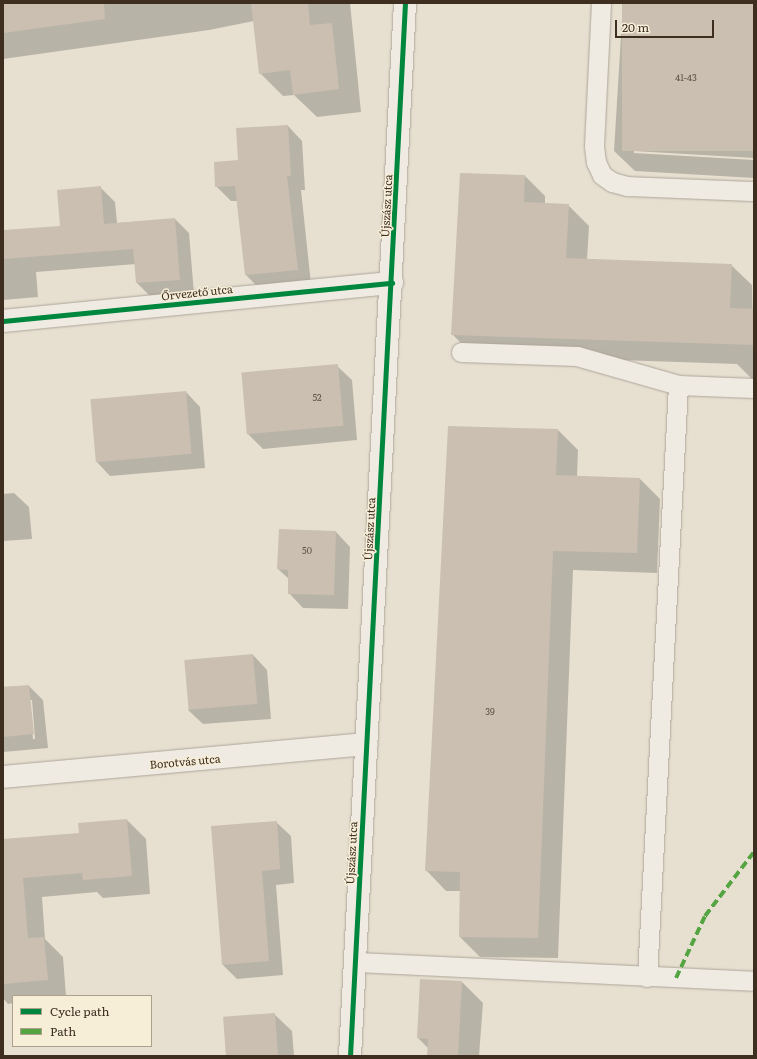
<!DOCTYPE html>
<meta charset="utf-8">
<style>
body{margin:0}
#map{position:relative;width:757px;height:1059px;overflow:hidden;background:#e7e0d1;font-family:Literata,serif}
div>[style]{position:absolute}
.shadow>*{inset:0;background:#0003}
.building>*{inset:0;background:#cbbfb2;transform-origin:0 0}
.roads{filter:drop-shadow(0 0 1px #ada599) drop-shadow(0 0 1px #ada599)}
.service>*{height:19px;margin:-9.5px;padding:0 9.5px;transform-origin:9.5px;border-radius:9.5px;background:#efebe3}
.minor>*{height:22px;margin:-11px;padding:0 11px;transform-origin:11px;border-radius:11px;background:#efebe3}
.tertiary>*{height:22px;margin:-11px;padding:0 11px;transform-origin:11px;border-radius:11px;background:#efebe3}
.quiet>*{height:4px;margin-top:-2px;transform-origin:0;background:repeating-linear-gradient(90deg,#54a441 0 8px,transparent 0 12px)}
.cycleway>*{height:5px;margin:-2.5px;padding:0 2.5px;transform-origin:2.5px;border-radius:2.5px;background:#00873e}
span{translate:-50% -50%;white-space:nowrap;text-align:center;line-height:1.15;-webkit-text-stroke:3px #f7eed8;paint-order:stroke}
.number-label{font-size:9px;color:#605244}
.number-label span{-webkit-text-stroke-width:0}
.street-label{font-size:11px;color:#3d2e20}
.frame{position:absolute;inset:0;border:4px solid #3d2e20;pointer-events:none}
.legend{position:absolute;left:12px;top:995px;width:140px;height:52px;box-sizing:border-box;background:#f7eed8;border:1px solid #ada18e;margin:0;padding:5px 7px;list-style:none;font-size:12px;color:#3d2e20}
.legend li{display:flex;align-items:center;gap:8px;height:20px}
.legend b{width:20px;border:1px solid #ada18e}
.scale{position:absolute;left:615px;top:20px;width:99px;height:18px;box-sizing:border-box;border:2px solid #3d2e20;border-top:0;padding-left:5px;font-size:12px;line-height:14px;white-space:nowrap;color:#3d2e20;-webkit-text-stroke:3px #f7eed8;paint-order:stroke}
</style>
<div id="map">
<div class="shadow">
<div style="clip-path:polygon(3px 3px,350px 3px,361px 112px,317px 117px,294px 95px,283px 96px,260px 73px,254px 21px,209px 30px,3px 59px)"></div>
<div style="clip-path:polygon(623px 3px,754px 3px,754px 158px,634px 151px,634px 153px,754px 160px,754px 178px,635px 171px,614px 151px)"></div>
<div style="clip-path:polygon(288px 126px,302px 141px,305px 190px,301px 190px,311px 284px,260px 289px,246px 275px,237px 201px,231px 201px,216px 186px,239px 161px)"></div>
<div style="clip-path:polygon(525px 176px,545px 196px,545px 204px,568px 205px,589px 226px,587px 260px,731px 265px,752px 285px,754px 381px,737px 364px,473px 355px,452px 334px)"></div>
<div style="clip-path:polygon(100px 187px,115px 202px,117px 223px,175px 219px,189px 233px,194px 294px,151px 297px,137px 283px,136px 264px,36px 272px,38px 297px,3px 300px,3px 231px,61px 227px)"></div>
<div style="clip-path:polygon(337px 366px,352px 380px,357px 440px,263px 449px,248px 434px)"></div>
<div style="clip-path:polygon(186px 392px,200px 407px,205px 468px,110px 476px,96px 461px)"></div>
<div style="clip-path:polygon(558px 430px,578px 450px,577px 477px,640px 479px,660px 499px,657px 573px,573px 570px,558px 958px,480px 957px,460px 937px,461px 891px,446px 891px,426px 870px)"></div>
<div style="clip-path:polygon(14px 493px,29px 507px,32px 539px,3px 541px,3px 494px)"></div>
<div style="clip-path:polygon(336px 532px,350px 547px,348px 609px,303px 608px,289px 593px,289px 579px,278px 569px)"></div>
<div style="clip-path:polygon(253px 655px,267px 670px,271px 719px,203px 724px,188px 710px)"></div>
<div style="clip-path:polygon(evenodd,29px 686px,43px 700px,48px 748px,3px 752px,3px 687px,29px 686px,30px 700px,32px 700px,35px 739px,33px 739px,30px 700px)"></div>
<div style="clip-path:polygon(127px 820px,146px 839px,150px 894px,103px 898px,97px 892px,42px 897px,45px 939px,63px 957px,66px 996px,13px 996px,13px 1003px,8px 1004px,3px 998px,3px 840px,80px 834px)"></div>
<div style="clip-path:polygon(276px 822px,291px 836px,294px 883px,276px 885px,283px 975px,237px 979px,223px 965px)"></div>
<div style="clip-path:polygon(462px 982px,483px 1003px,479px 1056px,428px 1056px,428px 1048px,418px 1038px)"></div>
<div style="clip-path:polygon(274px 1014px,292px 1031px,294px 1056px,227px 1056px)"></div>
</div>
<div class="building">
<div style="clip-path:polygon(3px 3px,104px 3px,105px 19px,3px 33px)"></div>
<div style="clip-path:polygon(251px 3px,308px 3px,310px 25px,332px 23px,339px 89px,293px 95px,290px 70px,259px 74px)"></div>
<div style="left:622px;top:3px;width:132px;height:148px"></div>
<div style="clip-path:polygon(288px 125px,291px 176px,287px 176px,298px 270px,245px 275px,235px 186px,215px 187px,214px 162px,238px 160px,236px 128px)"></div>
<div style="clip-path:polygon(460px 173px,525px 175px,524px 202px,569px 204px,566px 258px,732px 264px,730px 308px,754px 309px,754px 345px,451px 335px)"></div>
<div style="clip-path:polygon(101px 186px,104px 224px,175px 218px,180px 280px,136px 283px,133px 249px,3px 259px,3px 230px,60px 226px,57px 190px)"></div>
<div style="left:338px;top:364px;width:62px;height:97px;rotate:85deg"></div>
<div style="left:186px;top:391px;width:63px;height:96px;rotate:85deg"></div>
<div style="clip-path:polygon(448px 426px,558px 429px,556px 475px,640px 478px,637px 553px,553px 551px,538px 938px,459px 937px,460px 872px,425px 871px)"></div>
<div style="clip-path:polygon(279px 529px,336px 531px,334px 595px,288px 594px,288px 570px,277px 569px)"></div>
<div style="left:253px;top:654px;width:50px;height:69px;rotate:85deg"></div>
<div style="clip-path:polygon(29px 685px,34px 734px,3px 737px,3px 687px)"></div>
<div style="clip-path:polygon(127px 819px,132px 876px,83px 880px,82px 873px,23px 878px,28px 938px,44px 937px,48px 980px,3px 984px,3px 839px,79px 833px,78px 823px)"></div>
<div style="clip-path:polygon(277px 821px,280px 869px,262px 871px,269px 961px,222px 965px,211px 826px)"></div>
<div style="clip-path:polygon(420px 979px,462px 981px,458px 1056px,427px 1056px,428px 1039px,417px 1038px)"></div>
<div style="left:275px;top:1013px;width:43px;height:52px;rotate:86deg"></div>
</div>
<div class="roads">
<div class="service">
<div style="left:601px;top:3px;width:143px;rotate:92.8deg"></div>
<div style="left:594px;top:146px;width:16px;rotate:83deg"></div>
<div style="left:596px;top:162px;width:14px;rotate:65deg"></div>
<div style="left:602px;top:175px;width:12px;rotate:35deg"></div>
<div style="left:612px;top:182px;width:16px;rotate:15deg"></div>
<div style="left:627px;top:186px;width:127px;rotate:2.3deg"></div>
<div style="left:461px;top:352px;width:116px;rotate:2deg"></div>
<div style="left:577px;top:356px;width:105px;rotate:16deg"></div>
<div style="left:678px;top:385px;width:76px;rotate:2.3deg"></div>
<div style="left:355px;top:962px;width:399px;rotate:2.7deg"></div>
<div style="left:647px;top:977px;width:593px;rotate:-87deg"></div>
</div>
<div class="minor">
<div style="left:3px;top:321px;width:391px;rotate:-5.6deg"></div>
<div style="left:3px;top:777px;width:365px;rotate:-5.2deg"></div>
</div>
<div class="tertiary">
<div style="left:350px;top:1056px;width:1054px;rotate:-87.01deg"></div>
</div>
</div>
<div class="quiet">
<div style="left:676px;top:978px;width:68px;rotate:-64.9deg"></div>
<div style="left:705px;top:916px;width:81px;rotate:-52.6deg"></div>
</div>
<div class="cycleway">
<div style="left:3px;top:321px;width:391px;rotate:-5.6deg"></div>
<div style="left:350px;top:1056px;width:1054px;rotate:-87.01deg"></div>
</div>
<div class="number-label">
<span style="left:686px;top:77px">41-43</span>
<span style="left:317px;top:397px">52</span>
<span style="left:307px;top:550px">50</span>
<span style="left:490px;top:711px">39</span>
</div>
<div class="street-label">
<span style="left:386px;top:206px;rotate:-87deg">Újszász utca</span>
<span style="left:197px;top:292px;rotate:-6deg">Őrvezető utca</span>
<span style="left:369px;top:529px;rotate:-87deg">Újszász utca</span>
<span style="left:185px;top:761px;rotate:-5deg">Borotvás utca</span>
<span style="left:351px;top:853px;rotate:-87deg">Újszász utca</span>
</div>
<div class="frame"></div>
<ul class="legend">
<li><b style="height:5px;background:#00873e"></b>Cycle path</li>
<li><b style="height:5px;background:#54a441"></b>Path</li>
</ul>
<div class="scale">20 m</div>
</div>
